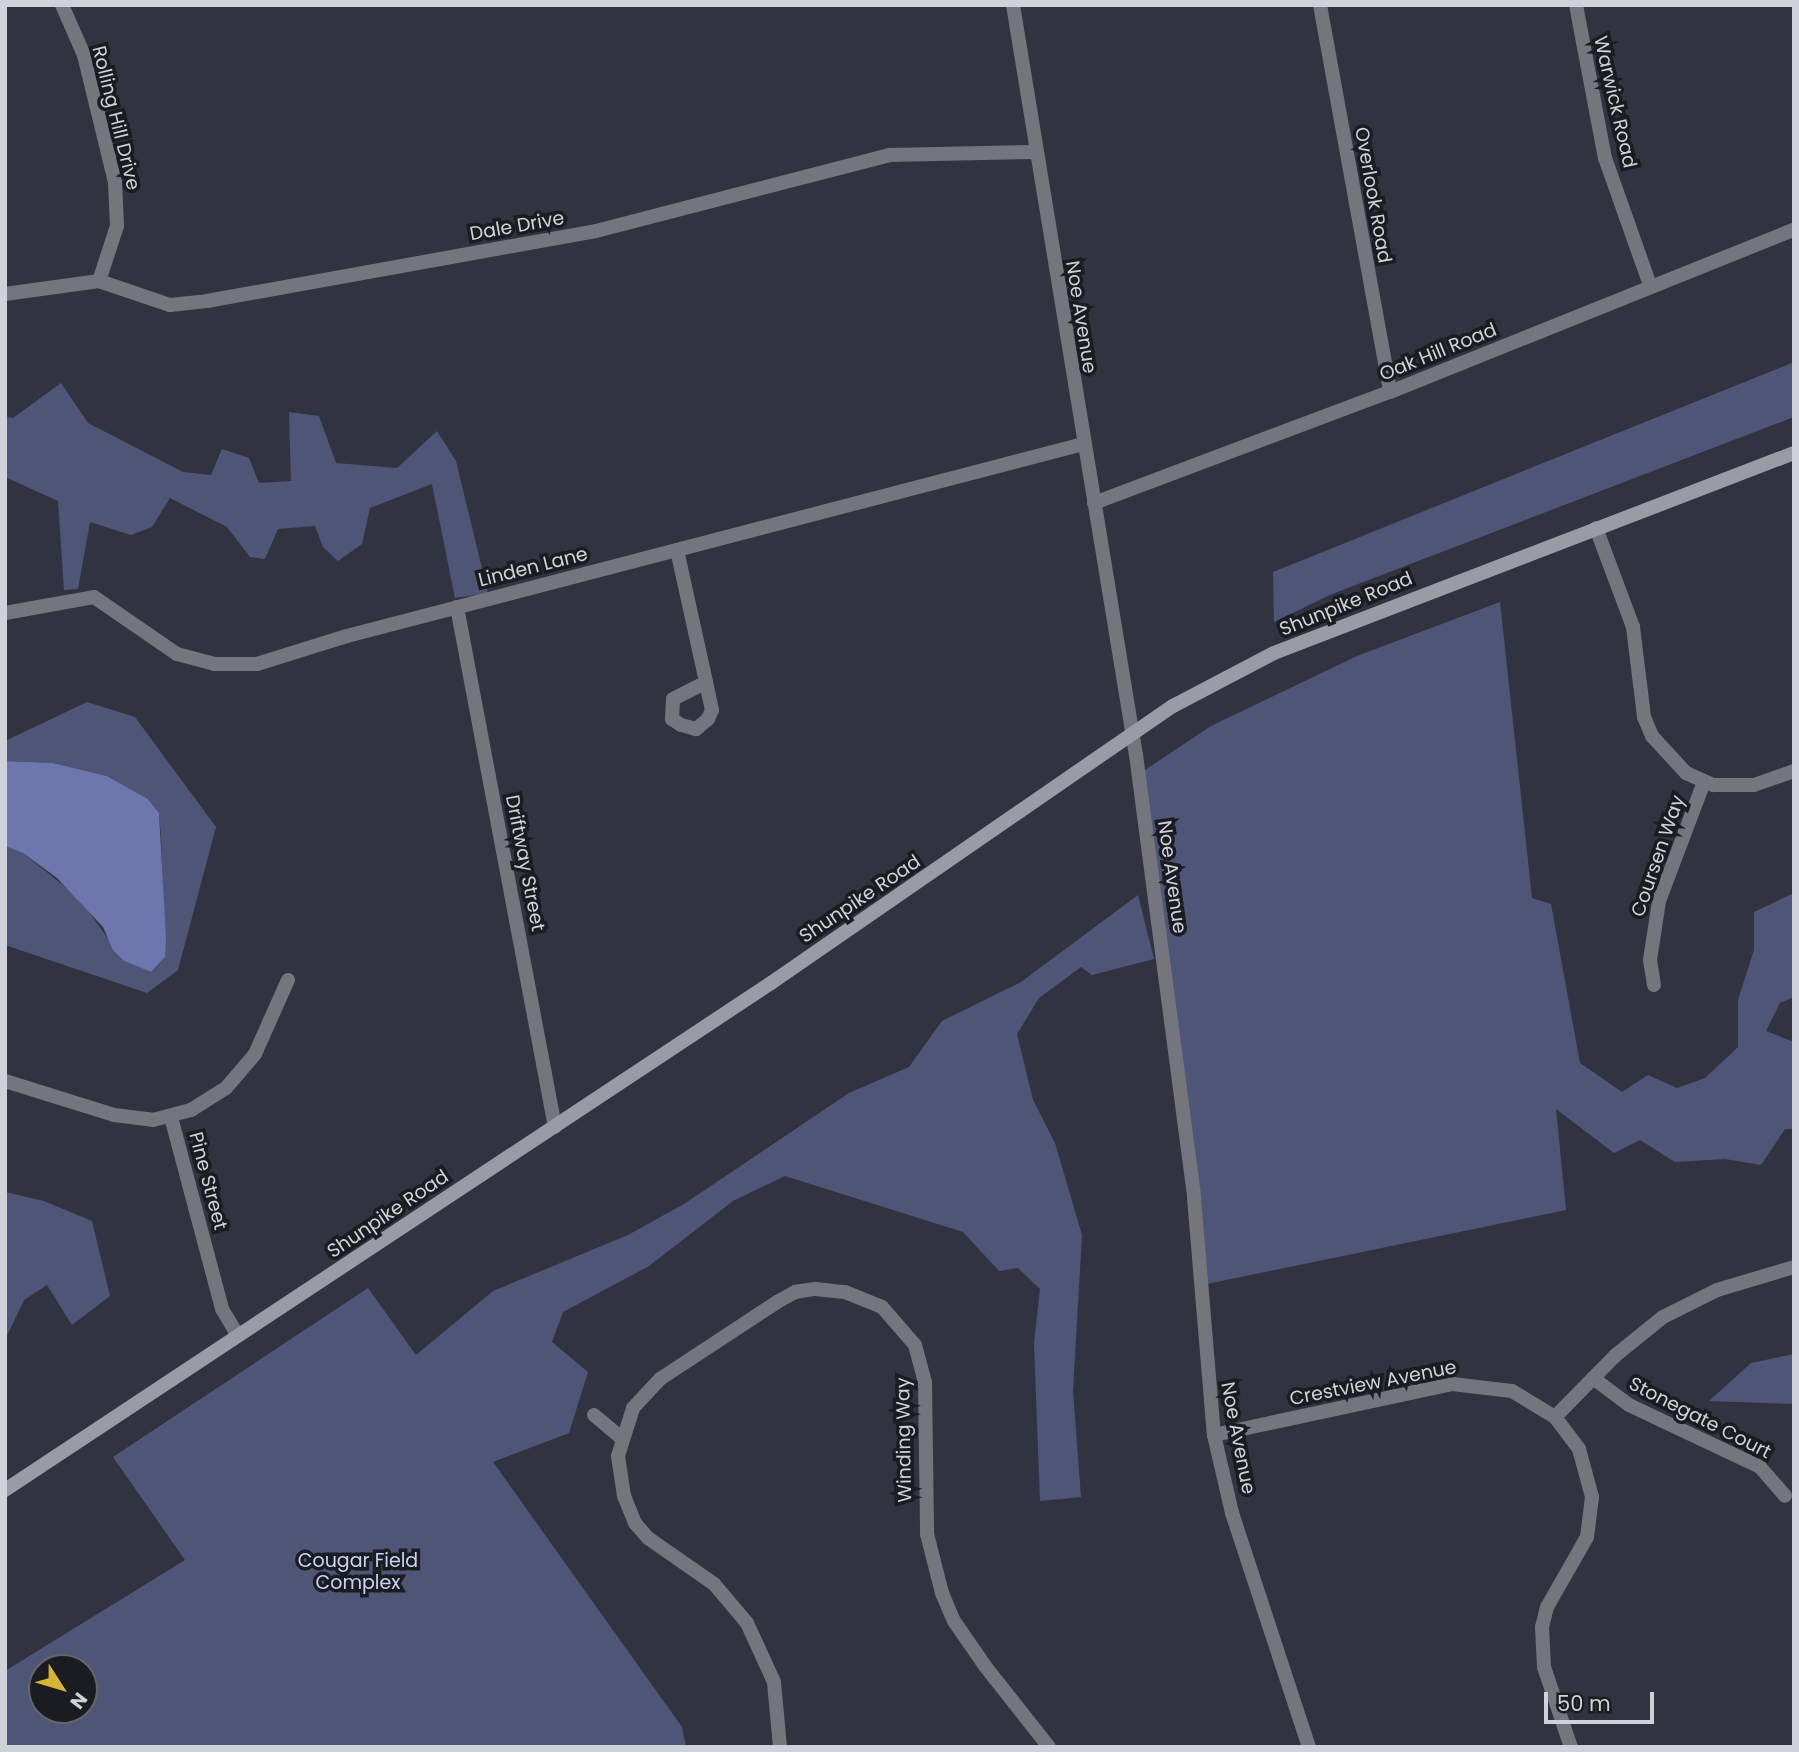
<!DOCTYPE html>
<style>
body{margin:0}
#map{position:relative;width:1799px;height:1752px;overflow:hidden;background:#313440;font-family:Poppins,sans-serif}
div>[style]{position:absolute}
.green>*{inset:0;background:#4f5577}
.water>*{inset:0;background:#6d76ad}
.minor>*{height:14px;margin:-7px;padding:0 7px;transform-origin:7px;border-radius:7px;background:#75767d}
.secondary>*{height:14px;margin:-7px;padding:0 7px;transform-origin:7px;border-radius:7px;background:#999ba5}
span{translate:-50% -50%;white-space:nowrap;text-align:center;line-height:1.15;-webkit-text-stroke:7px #1b1c21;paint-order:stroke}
.street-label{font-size:19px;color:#d0d2d9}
.park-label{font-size:19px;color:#cbd2f2}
.frame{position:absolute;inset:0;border:7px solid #d0d2d9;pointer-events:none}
.north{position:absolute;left:28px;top:1654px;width:70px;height:70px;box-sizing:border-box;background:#1b1c21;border:2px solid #63656b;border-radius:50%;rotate:127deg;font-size:19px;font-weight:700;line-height:28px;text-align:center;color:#d0d2d9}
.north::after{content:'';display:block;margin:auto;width:24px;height:32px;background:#d6b534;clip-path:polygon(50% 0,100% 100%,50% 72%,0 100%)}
.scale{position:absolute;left:1544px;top:1692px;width:110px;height:32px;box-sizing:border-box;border:4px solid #d0d2d9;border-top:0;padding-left:9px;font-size:21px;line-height:24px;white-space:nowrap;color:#d0d2d9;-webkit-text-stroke:5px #1b1c21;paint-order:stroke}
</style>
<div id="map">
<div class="green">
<div style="clip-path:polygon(1794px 362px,1794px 417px,1332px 594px,1274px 622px,1273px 572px)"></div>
<div style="clip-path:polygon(61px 383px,88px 423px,183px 472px,211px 475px,222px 449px,249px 458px,259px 483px,291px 481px,289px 412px,319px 416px,336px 463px,397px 468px,437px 431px,456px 461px,488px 593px,455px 598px,432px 484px,370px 508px,362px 544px,338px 561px,323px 547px,315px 526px,278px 529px,265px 559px,250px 557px,227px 527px,170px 498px,152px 527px,131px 535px,90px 522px,78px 589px,64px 590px,58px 501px,5px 477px,5px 416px,13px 418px)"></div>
<div style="clip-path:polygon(1500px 602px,1532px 898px,1551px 904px,1580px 1063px,1622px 1092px,1648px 1075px,1677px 1088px,1705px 1078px,1738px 1047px,1738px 1000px,1754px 950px,1754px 912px,1794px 893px,1794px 997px,1780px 1003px,1766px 1031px,1794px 1042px,1794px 1129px,1785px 1129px,1761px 1165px,1725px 1159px,1675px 1162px,1640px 1140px,1614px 1153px,1556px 1109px,1566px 1210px,1202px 1285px,1139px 774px,1211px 726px,1357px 656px)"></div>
<div style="clip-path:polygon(87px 702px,135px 717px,216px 827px,178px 970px,147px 993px,5px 945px,5px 846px,23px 853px,79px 898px,124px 961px,151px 972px,165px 957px,161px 835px,159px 813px,148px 799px,107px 776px,53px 763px,5px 761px,5px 741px)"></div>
<div style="clip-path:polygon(evenodd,1138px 895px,1154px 959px,1092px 975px,1081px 967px,1039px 998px,1017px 1034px,1033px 1100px,1055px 1143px,1082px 1235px,1073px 1391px,1081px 1497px,1040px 1501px,1034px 1343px,1040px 1289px,1018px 1268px,999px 1271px,963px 1232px,785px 1176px,733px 1201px,649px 1266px,563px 1312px,552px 1342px,588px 1372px,569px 1433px,493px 1462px,682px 1727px,686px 1747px,5px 1747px,5px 1671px,185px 1560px,113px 1457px,368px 1288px,416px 1355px,493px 1291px,628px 1235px,684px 1204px,849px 1093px,909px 1067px,942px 1021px,1021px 982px,1138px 895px,42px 1668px,84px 1668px,84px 1710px,42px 1710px,42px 1668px)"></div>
<div style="clip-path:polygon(5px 1192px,44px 1201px,92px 1221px,110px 1296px,72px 1325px,47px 1285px,24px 1300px,5px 1340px)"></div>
<div style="clip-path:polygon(1794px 1354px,1794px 1404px,1709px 1401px,1751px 1363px)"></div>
</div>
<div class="water">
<div style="clip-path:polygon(5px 761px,53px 763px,107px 776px,148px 799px,159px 813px,166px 938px,165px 957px,151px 972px,124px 961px,113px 950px,103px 927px,57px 878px,23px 853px,5px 846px)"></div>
</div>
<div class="minor">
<div style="left:62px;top:5px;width:55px;rotate:66.3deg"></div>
<div style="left:84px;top:55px;width:131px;rotate:76.3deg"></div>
<div style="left:115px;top:182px;width:44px;rotate:87.4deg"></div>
<div style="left:117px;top:226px;width:58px;rotate:108.1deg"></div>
<div style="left:1013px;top:5px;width:760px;rotate:80.69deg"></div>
<div style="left:1136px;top:755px;width:447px;rotate:82.5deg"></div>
<div style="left:1194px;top:1198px;width:238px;rotate:85.2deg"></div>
<div style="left:1214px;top:1435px;width:80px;rotate:77deg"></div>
<div style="left:1232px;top:1513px;width:246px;rotate:71.8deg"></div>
<div style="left:1320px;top:5px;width:393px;rotate:79.7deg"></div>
<div style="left:1576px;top:5px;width:156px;rotate:79.3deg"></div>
<div style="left:1605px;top:158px;width:135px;rotate:70.5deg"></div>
<div style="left:5px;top:294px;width:95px;rotate:-7.9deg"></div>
<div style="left:99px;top:281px;width:75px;rotate:18.7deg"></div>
<div style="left:170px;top:305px;width:37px;rotate:-6deg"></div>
<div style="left:207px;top:301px;width:395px;rotate:-10.2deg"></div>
<div style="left:596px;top:231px;width:303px;rotate:-14.5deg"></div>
<div style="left:889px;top:155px;width:146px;rotate:-1.2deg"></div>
<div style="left:1094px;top:503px;width:316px;rotate:-20.6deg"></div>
<div style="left:1390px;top:392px;width:435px;rotate:-21.9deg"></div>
<div style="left:1596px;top:528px;width:106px;rotate:69.5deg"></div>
<div style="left:1633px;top:627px;width:91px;rotate:83deg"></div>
<div style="left:1644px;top:717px;width:21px;rotate:67deg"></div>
<div style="left:1652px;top:736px;width:50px;rotate:47.4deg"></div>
<div style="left:1686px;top:773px;width:30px;rotate:24deg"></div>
<div style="left:1713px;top:785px;width:41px"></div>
<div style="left:1754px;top:785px;width:42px;rotate:-19.3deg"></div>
<div style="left:677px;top:550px;width:135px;rotate:77.6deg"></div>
<div style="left:457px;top:607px;width:529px;rotate:79.33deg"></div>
<div style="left:5px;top:613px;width:90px;rotate:-10.2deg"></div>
<div style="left:94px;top:597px;width:101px;rotate:34.5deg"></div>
<div style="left:177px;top:654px;width:38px;rotate:15deg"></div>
<div style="left:214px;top:664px;width:43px"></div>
<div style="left:257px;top:664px;width:94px;rotate:-17.3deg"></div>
<div style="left:347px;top:636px;width:761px;rotate:-14.62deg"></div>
<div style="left:706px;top:682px;width:29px;rotate:78deg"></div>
<div style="left:712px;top:710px;width:10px;rotate:114deg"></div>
<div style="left:708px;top:719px;width:16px;rotate:140deg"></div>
<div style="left:696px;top:729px;width:16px;rotate:-165deg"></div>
<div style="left:681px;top:725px;width:11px;rotate:-146deg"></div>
<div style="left:672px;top:719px;width:20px;rotate:-87deg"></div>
<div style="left:673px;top:699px;width:37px;rotate:-27deg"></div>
<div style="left:1654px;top:985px;width:25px;rotate:-99deg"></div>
<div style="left:1650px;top:960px;width:60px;rotate:-81.3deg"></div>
<div style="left:1659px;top:901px;width:127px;rotate:-69.3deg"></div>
<div style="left:5px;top:1081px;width:114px;rotate:17.3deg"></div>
<div style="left:114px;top:1115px;width:39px;rotate:7deg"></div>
<div style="left:153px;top:1120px;width:39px;rotate:-15deg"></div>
<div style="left:191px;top:1110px;width:41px;rotate:-32.2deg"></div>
<div style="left:226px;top:1088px;width:45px;rotate:-49.5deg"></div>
<div style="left:255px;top:1054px;width:81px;rotate:-66deg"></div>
<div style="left:171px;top:1117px;width:199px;rotate:75.1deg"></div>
<div style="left:222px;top:1309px;width:31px;rotate:59deg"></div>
<div style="left:1593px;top:1378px;width:45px;rotate:36.9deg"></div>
<div style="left:1629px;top:1405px;width:145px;rotate:25.3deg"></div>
<div style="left:1760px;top:1467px;width:38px;rotate:49deg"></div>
<div style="left:594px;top:1415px;width:34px;rotate:40deg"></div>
<div style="left:1555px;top:1417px;width:87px;rotate:-45.5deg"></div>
<div style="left:1616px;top:1355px;width:60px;rotate:-39deg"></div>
<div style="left:1663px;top:1317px;width:60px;rotate:-26.6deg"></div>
<div style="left:1717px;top:1290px;width:80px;rotate:-16.6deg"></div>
<div style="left:1214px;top:1435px;width:243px;rotate:-12.1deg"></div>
<div style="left:1452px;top:1384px;width:60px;rotate:6.7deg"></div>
<div style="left:1512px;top:1391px;width:50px;rotate:31.2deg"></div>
<div style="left:1555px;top:1417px;width:40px;rotate:53deg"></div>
<div style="left:1579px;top:1449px;width:50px;rotate:74.8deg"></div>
<div style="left:1592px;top:1497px;width:40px;rotate:97.1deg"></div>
<div style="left:1587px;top:1537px;width:81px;rotate:119.7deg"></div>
<div style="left:1547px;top:1607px;width:21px;rotate:104deg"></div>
<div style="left:1542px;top:1627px;width:40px;rotate:87.1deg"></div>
<div style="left:1544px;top:1667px;width:84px;rotate:71.4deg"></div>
<div style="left:780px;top:1747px;width:65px;rotate:-95.3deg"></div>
<div style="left:774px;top:1682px;width:65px;rotate:-114.6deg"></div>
<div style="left:747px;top:1623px;width:51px;rotate:-130.2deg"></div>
<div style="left:714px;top:1584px;width:80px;rotate:-145.1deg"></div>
<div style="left:648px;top:1538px;width:20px;rotate:-131deg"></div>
<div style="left:635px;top:1523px;width:29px;rotate:-112deg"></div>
<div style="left:624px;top:1496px;width:40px;rotate:-98.5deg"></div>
<div style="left:618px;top:1456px;width:50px;rotate:-72.6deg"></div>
<div style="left:633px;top:1408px;width:40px;rotate:-47deg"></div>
<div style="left:660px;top:1379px;width:140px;rotate:-33.3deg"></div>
<div style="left:777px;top:1302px;width:21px;rotate:-29deg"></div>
<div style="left:795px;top:1292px;width:20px;rotate:-9deg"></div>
<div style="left:815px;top:1289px;width:30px;rotate:6deg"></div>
<div style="left:845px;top:1292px;width:40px;rotate:22deg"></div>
<div style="left:882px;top:1307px;width:50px;rotate:49deg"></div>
<div style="left:915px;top:1345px;width:39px;rotate:75deg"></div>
<div style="left:925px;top:1383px;width:151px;rotate:89.2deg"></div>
<div style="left:927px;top:1534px;width:61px;rotate:75.7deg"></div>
<div style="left:942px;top:1593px;width:30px;rotate:67deg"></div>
<div style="left:954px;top:1621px;width:55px;rotate:55.4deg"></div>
<div style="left:985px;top:1666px;width:103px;rotate:51.7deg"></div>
</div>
<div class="secondary">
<div style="left:5px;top:1490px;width:919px;rotate:-33.5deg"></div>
<div style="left:771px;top:983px;width:488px;rotate:-34.6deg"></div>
<div style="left:1173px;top:706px;width:114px;rotate:-27.7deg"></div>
<div style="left:1274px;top:653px;width:557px;rotate:-21.04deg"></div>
</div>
<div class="street-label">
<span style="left:1615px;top:102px;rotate:77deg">Warwick Road</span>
<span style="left:116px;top:118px;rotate:76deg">Rolling Hill Drive</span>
<span style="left:1373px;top:195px;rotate:80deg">Overlook Road</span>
<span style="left:517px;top:226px;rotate:-10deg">Dale Drive</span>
<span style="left:1081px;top:317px;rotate:81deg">Noe Avenue</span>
<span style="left:1438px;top:352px;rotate:-22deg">Oak Hill Road</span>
<span style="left:533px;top:567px;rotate:-14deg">Linden Lane</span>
<span style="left:1346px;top:604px;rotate:-22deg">Shunpike Road</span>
<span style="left:1658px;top:856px;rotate:-71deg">Coursen Way</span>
<span style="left:525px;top:863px;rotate:79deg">Driftway Street</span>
<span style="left:1172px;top:877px;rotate:82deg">Noe Avenue</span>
<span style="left:860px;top:899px;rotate:-34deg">Shunpike Road</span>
<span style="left:208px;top:1181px;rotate:75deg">Pine Street</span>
<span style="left:388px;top:1214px;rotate:-34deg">Shunpike Road</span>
<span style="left:1373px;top:1383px;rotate:-11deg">Crestview Avenue</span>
<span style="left:1700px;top:1418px;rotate:27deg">Stonegate Court</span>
<span style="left:1238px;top:1438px;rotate:79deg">Noe Avenue</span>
<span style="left:904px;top:1440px;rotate:-91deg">Winding Way</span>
</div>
<div class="park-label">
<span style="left:358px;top:1572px">Cougar Field<br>Complex</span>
</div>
<div class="frame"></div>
<div class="north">N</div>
<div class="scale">50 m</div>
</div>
